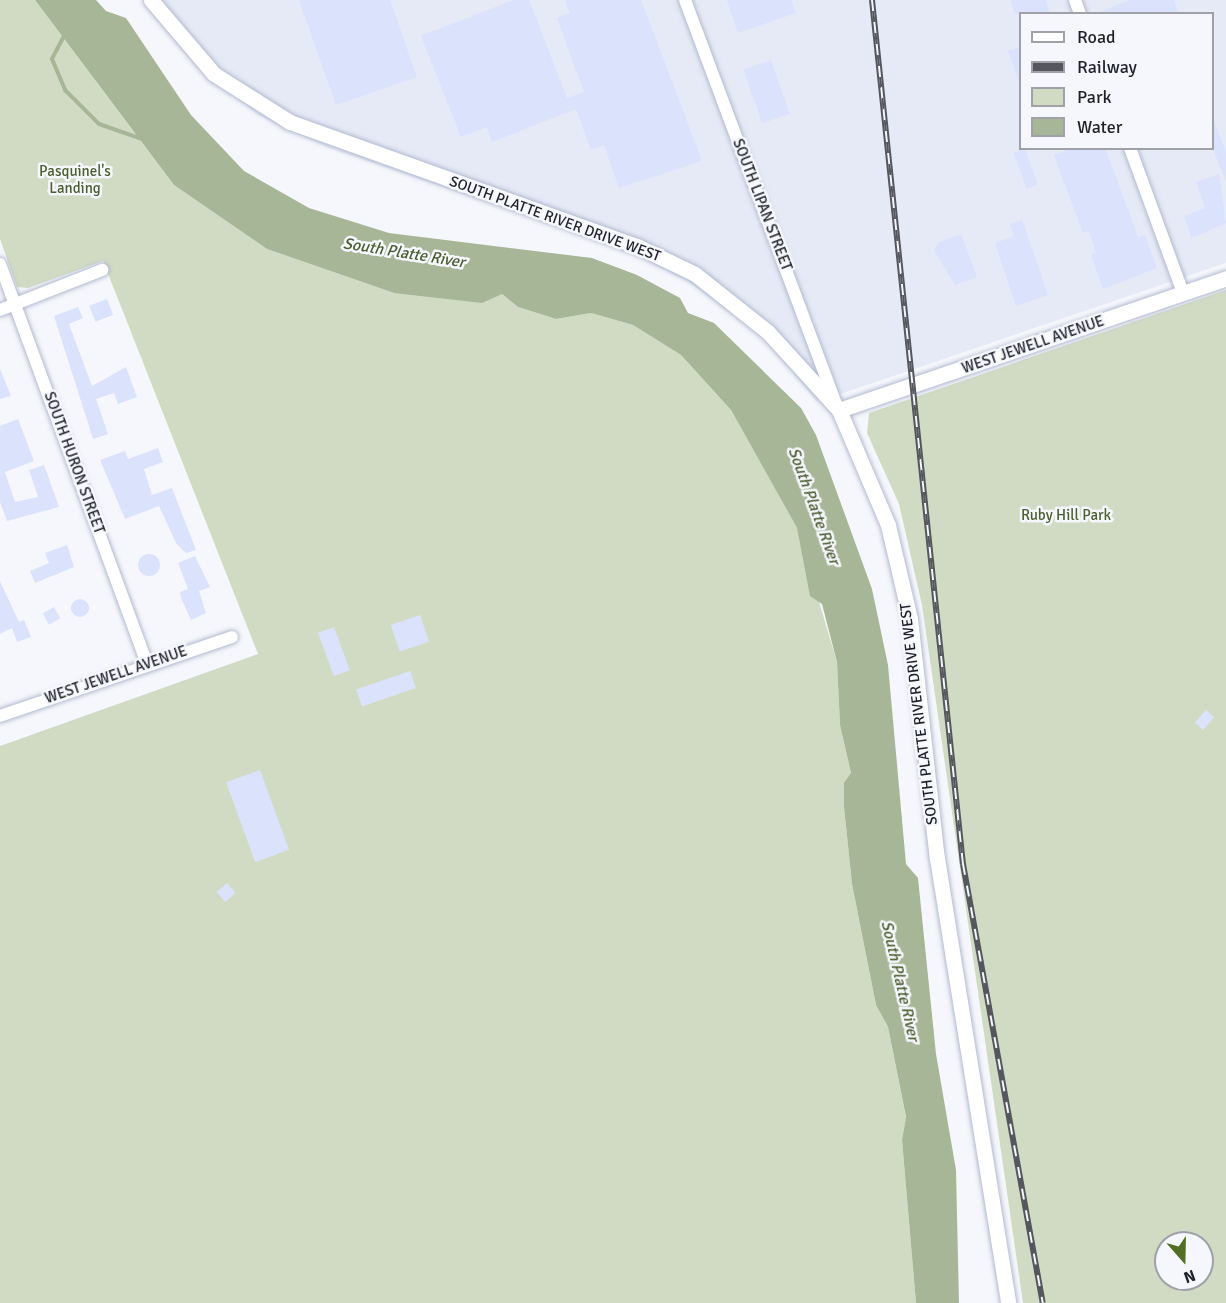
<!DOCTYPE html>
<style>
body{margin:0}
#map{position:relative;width:1226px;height:1303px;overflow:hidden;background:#f6f7fc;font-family:Signika,sans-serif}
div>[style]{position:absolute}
.built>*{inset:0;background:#e6eaf6}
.green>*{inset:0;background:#d1dbc4}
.water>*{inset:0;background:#a8b698}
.stream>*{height:4px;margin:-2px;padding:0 2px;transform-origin:2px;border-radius:2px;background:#a8b698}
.building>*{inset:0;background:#dae2fc;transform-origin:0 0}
.round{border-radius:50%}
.roads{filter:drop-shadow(0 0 2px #b2b9d0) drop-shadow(0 0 2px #b2b9d0)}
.minor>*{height:12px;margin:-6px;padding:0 6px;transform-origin:6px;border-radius:6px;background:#fff}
.tertiary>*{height:15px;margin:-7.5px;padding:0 7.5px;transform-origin:7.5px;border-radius:7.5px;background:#fff}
.rail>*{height:6px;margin-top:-3px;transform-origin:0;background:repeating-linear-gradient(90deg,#f6f7fc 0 11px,#55565e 0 22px);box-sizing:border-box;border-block:2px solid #55565e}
span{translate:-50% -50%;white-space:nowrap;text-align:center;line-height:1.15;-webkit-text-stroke:5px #f6f7fc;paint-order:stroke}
.park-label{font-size:15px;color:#4b5f2f}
.street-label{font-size:15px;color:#1f212a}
.water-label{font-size:16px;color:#4a5d2d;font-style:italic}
.legend{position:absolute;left:1019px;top:12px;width:195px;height:138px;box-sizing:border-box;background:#f6f7fc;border:2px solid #a0a1a8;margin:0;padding:8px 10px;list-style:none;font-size:18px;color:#1f212a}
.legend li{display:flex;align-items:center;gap:12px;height:30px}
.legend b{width:30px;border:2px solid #a0a1a8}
.north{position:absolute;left:1154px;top:1231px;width:60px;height:60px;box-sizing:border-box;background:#f6f7fc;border:2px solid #a0a1a8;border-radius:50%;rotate:160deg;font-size:16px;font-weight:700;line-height:24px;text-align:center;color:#1f212a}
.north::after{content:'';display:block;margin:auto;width:21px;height:27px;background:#526e22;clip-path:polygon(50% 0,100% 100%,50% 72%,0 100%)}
</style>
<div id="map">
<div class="built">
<div style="clip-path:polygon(evenodd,146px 0,1226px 0,1226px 263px,817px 402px,762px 335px,688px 282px,627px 250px,326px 147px,258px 115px,203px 69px,146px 0,1020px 14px,1212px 14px,1212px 148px,1020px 148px,1020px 14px)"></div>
</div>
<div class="green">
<div style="clip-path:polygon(0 0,35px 0,174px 185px,267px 249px,394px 293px,502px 294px,518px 307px,556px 319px,591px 313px,633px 325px,681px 355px,731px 410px,797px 528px,837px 662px,840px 725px,851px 773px,844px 807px,852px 884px,876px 1005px,888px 1027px,906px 1118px,902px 1140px,916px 1303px,0 1303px,0 746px,258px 654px,103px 261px,28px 288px,17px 287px,0 239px)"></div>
<div style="clip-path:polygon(evenodd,1226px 290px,1226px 1303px,1023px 1303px,922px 605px,899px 504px,867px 433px,869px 413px,1226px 290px,1166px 1243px,1202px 1243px,1202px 1279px,1166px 1279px,1166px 1243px)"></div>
</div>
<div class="water">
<div style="clip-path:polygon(35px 0,96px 0,106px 11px,126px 18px,191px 115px,244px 171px,309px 208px,389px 233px,592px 258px,637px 275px,680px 298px,688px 313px,714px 323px,801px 408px,816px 435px,872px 589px,888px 665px,906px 864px,918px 878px,936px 1054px,956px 1170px,959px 1303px,916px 1303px,902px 1140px,906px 1117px,888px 1027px,876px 1005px,852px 884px,844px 807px,844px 783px,851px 773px,840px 725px,837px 662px,822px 604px,810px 596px,797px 528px,731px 410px,681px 355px,633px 325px,591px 313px,556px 319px,518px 307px,502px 294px,482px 303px,394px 293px,267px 249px,174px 185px)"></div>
</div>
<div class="stream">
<div style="left:64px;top:36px;width:26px;rotate:118deg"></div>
<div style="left:52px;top:59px;width:34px;rotate:67deg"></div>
<div style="left:65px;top:90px;width:48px;rotate:45deg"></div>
<div style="left:99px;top:124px;width:46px;rotate:19.2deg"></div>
</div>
<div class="building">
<div style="clip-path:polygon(299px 0,390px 0,417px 77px,336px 105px)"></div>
<div style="clip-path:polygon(513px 0,529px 0,567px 98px,584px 92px,557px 18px,570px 13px,565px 0,641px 0,702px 161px,619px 188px,604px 145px,591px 150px,576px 109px,492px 142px,487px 127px,461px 137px,421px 36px)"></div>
<div style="clip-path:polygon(727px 0,791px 0,796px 13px,738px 33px)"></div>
<div style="clip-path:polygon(1010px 0,1046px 0,1050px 14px,1015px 14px)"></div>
<div style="clip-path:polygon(1129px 0,1174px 0,1179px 14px,1095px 14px)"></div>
<div style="clip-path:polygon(1020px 47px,1020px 81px,1019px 81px,1008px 51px)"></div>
<div style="left:771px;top:60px;width:57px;height:29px;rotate:71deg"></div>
<div style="clip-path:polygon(1212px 118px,1226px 151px,1226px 181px,1212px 147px)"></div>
<div style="clip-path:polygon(1073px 148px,1105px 148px,1138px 237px,1145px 235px,1157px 268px,1103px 289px,1091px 255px,1096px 253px,1089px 231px,1083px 233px,1054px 155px)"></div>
<div style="left:1025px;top:149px;width:38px;height:12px;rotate:70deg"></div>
<div style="clip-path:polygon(1219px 174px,1226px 223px,1192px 238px,1184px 216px,1205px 208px,1196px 182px)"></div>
<div style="clip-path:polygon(1022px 220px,1048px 295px,1016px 306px,995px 243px,1014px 236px,1010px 224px)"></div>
<div style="clip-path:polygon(961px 234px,977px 277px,955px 285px,934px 250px,939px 242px)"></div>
<div style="left:107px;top:299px;width:17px;height:19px;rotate:69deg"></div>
<div style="clip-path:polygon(78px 307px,83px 318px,69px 324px,92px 386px,126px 367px,137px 397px,118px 404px,114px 393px,96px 399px,108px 434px,93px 439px,54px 316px)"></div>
<div style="clip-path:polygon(0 369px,11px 396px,0 399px)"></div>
<div style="clip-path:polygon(18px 419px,34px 461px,5px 472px,15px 502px,38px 497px,29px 470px,44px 465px,59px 507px,7px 521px,0 502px,0 426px)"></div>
<div style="clip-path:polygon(158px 448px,163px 462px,144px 469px,152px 495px,172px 488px,196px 550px,186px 553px,176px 543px,159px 506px,125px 519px,100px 460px,125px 451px,128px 459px)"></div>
<div style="clip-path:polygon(67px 545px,74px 567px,35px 583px,30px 571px,49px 563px,45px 553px)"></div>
<div class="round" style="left:138px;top:554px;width:22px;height:22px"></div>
<div style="clip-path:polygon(195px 556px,210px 587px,199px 591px,206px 613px,191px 620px,181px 598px,180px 592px,188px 589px,178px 563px)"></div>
<div style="clip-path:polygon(0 581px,19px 622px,24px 620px,31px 637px,17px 642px,12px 628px,0 634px)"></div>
<div class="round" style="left:71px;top:599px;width:18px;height:18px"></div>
<div style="left:54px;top:607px;width:13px;height:13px;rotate:61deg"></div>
<div style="left:420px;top:615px;width:28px;height:31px;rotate:71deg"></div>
<div style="left:334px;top:627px;width:46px;height:17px;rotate:70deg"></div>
<div style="left:410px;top:671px;width:18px;height:57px;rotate:71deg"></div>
<div style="left:1206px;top:710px;width:11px;height:17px;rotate:41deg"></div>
<div style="left:260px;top:770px;width:85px;height:36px;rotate:70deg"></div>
<div style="left:227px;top:883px;width:13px;height:14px;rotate:48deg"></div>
</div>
<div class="roads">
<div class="minor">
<div style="left:685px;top:0;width:431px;rotate:69.5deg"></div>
<div style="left:1075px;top:0;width:15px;rotate:70deg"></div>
<div style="left:1130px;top:148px;width:154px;rotate:69.9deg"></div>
<div style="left:0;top:264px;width:425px;rotate:69.8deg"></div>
<div style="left:0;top:310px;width:110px;rotate:-21.4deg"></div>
<div style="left:0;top:716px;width:245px;rotate:-18.8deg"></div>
</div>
<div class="tertiary">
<div style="left:151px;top:0;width:97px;rotate:49.6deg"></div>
<div style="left:214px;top:74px;width:90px;rotate:32.3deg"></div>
<div style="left:290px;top:122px;width:368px;rotate:19.7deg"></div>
<div style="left:637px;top:246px;width:64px;rotate:25.8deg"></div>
<div style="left:695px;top:274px;width:93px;rotate:38.5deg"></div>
<div style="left:768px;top:332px;width:105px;rotate:47.7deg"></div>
<div style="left:839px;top:410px;width:125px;rotate:66.9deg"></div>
<div style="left:888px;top:525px;width:97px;rotate:76.8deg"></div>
<div style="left:910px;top:619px;width:241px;rotate:83.6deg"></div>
<div style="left:937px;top:858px;width:451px;rotate:80.9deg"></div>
<div style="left:839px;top:410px;width:409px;rotate:-18.8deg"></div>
</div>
</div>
<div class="rail">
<div style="left:872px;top:0;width:869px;rotate:83.99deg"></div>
<div style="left:963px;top:864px;width:446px;rotate:79.7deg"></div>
</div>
<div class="park-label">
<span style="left:75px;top:180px">Pasquinel's<br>Landing</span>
<span style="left:1066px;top:516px">Ruby Hill Park</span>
</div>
<div class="street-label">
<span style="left:762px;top:205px;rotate:69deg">SOUTH LIPAN STREET</span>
<span style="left:555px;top:219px;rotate:20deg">SOUTH PLATTE RIVER DRIVE WEST</span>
<span style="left:1033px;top:345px;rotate:-19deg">WEST JEWELL AVENUE</span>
<span style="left:74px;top:463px;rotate:70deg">SOUTH HURON STREET</span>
<span style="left:116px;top:675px;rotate:-19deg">WEST JEWELL AVENUE</span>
<span style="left:919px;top:714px;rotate:-97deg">SOUTH PLATTE RIVER DRIVE WEST</span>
</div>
<div class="water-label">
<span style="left:404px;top:253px;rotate:9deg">South Platte River</span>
<span style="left:814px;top:506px;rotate:70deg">South Platte River</span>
<span style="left:900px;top:981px;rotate:77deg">South Platte River</span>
</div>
<ul class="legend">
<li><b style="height:8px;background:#fff"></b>Road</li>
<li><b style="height:8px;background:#55565e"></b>Railway</li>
<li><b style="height:16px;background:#d1dbc4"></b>Park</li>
<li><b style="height:16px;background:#a8b698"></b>Water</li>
</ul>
<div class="north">N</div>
</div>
